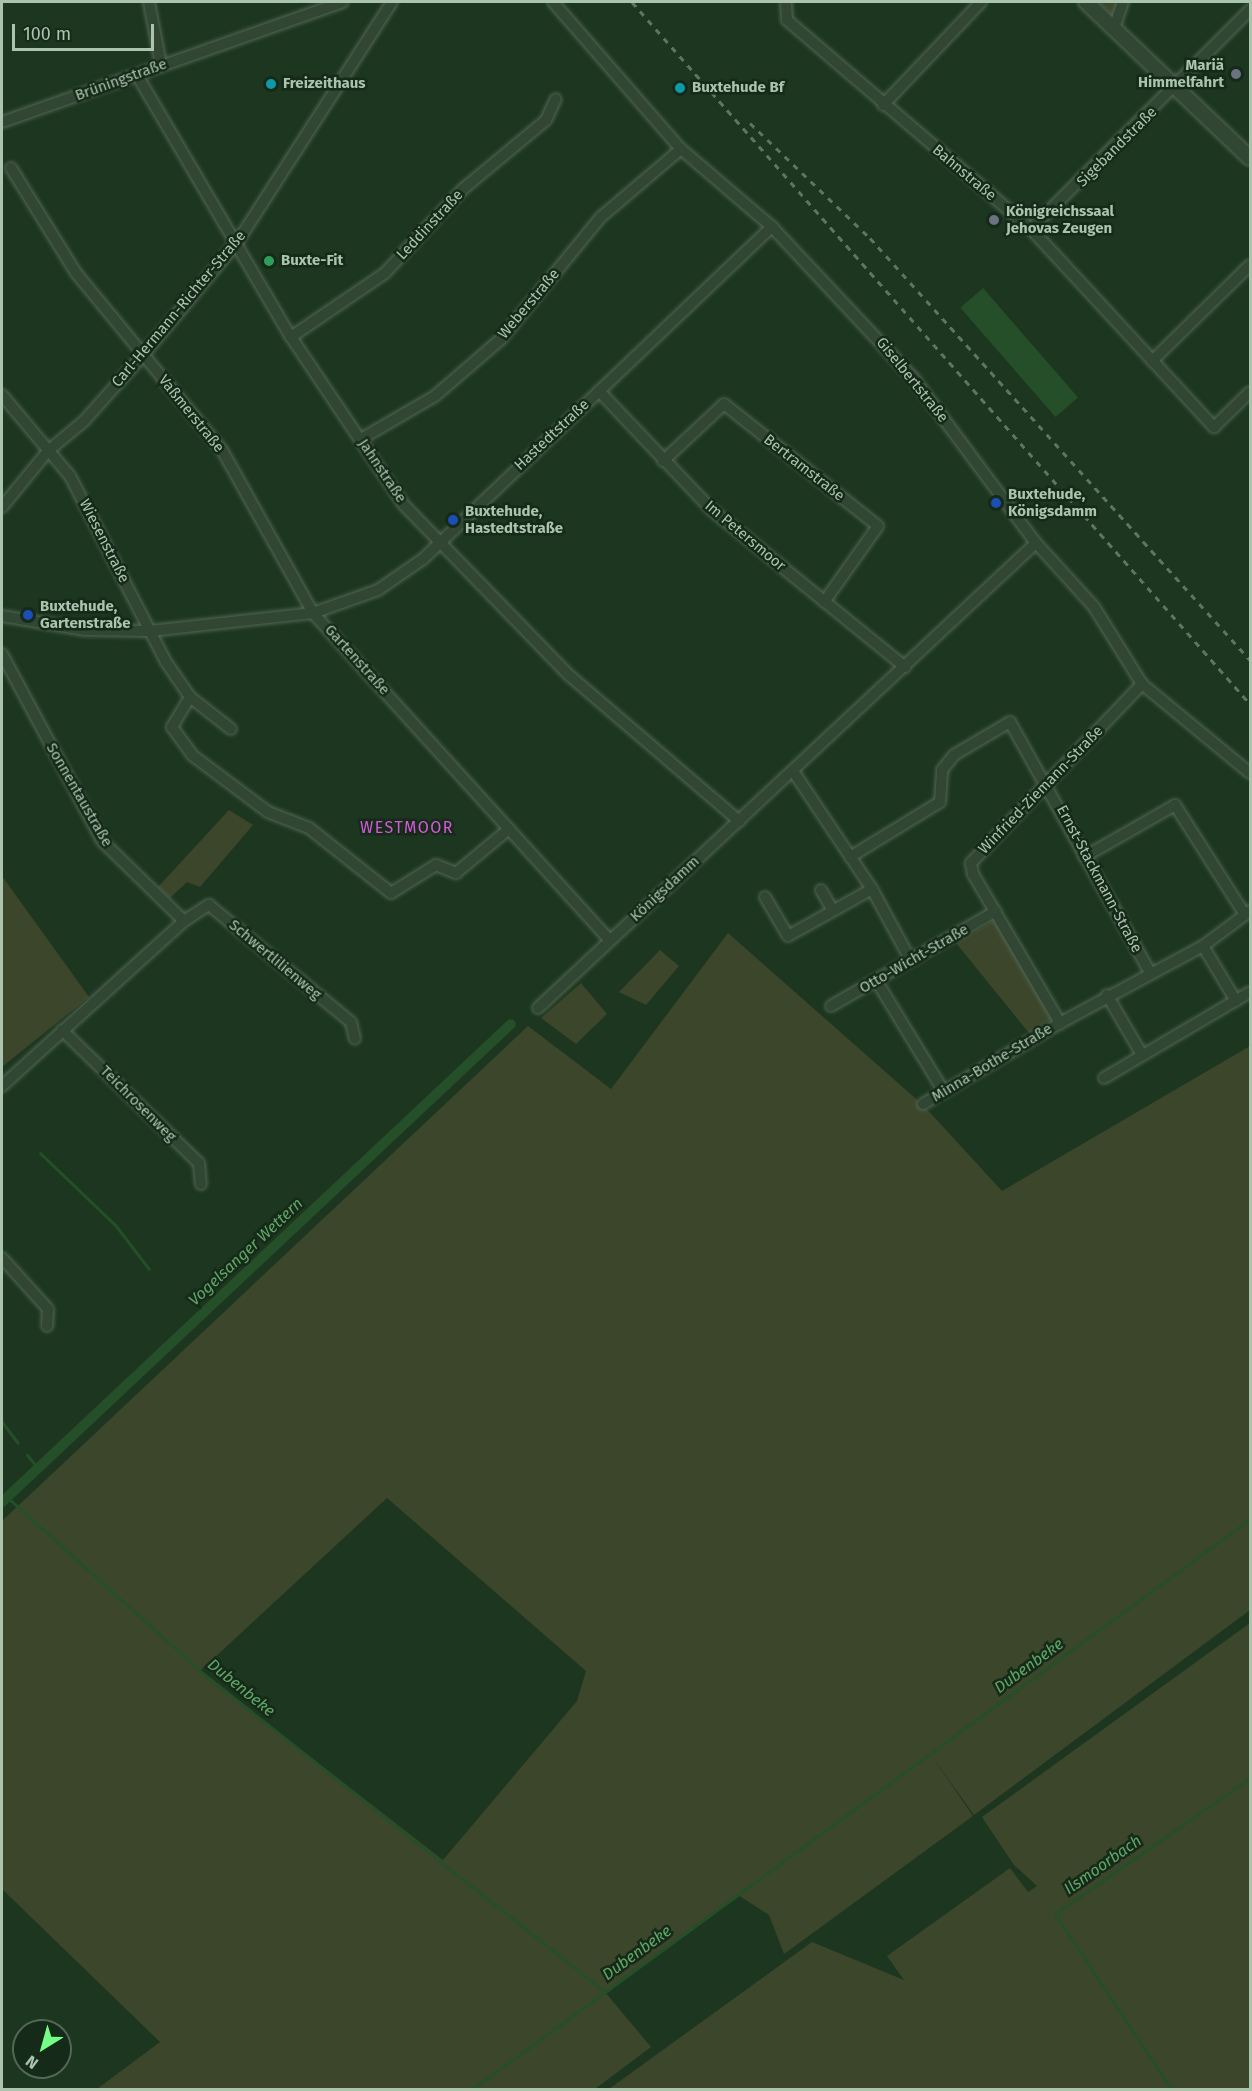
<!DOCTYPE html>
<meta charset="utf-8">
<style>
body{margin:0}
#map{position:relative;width:1252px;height:2091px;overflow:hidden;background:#1d361f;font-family:"Fira Sans",sans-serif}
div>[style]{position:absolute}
.green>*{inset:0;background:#3c462b}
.water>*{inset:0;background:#244f28;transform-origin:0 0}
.stream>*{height:3px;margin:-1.5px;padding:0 1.5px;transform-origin:1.5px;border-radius:1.5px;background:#244f28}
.canal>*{height:10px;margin:-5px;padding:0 5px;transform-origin:5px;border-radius:5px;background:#244f28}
.roads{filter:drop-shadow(0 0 2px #516753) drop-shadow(0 0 2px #516753)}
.minor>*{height:10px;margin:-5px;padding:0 5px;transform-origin:5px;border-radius:5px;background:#314633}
.tertiary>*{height:14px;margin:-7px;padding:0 7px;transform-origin:7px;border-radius:7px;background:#314633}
.rail>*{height:3px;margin-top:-1.5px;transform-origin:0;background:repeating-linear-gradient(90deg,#5b775e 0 6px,transparent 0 12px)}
.dots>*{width:16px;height:16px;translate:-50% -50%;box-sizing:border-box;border:3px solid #162a19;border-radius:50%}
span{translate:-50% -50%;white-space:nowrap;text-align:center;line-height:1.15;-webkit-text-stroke:5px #162a19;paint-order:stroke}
.poi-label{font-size:15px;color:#aac4ad;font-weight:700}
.right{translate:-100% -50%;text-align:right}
.left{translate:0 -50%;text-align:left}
.street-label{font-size:15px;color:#aac4ad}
.neighbourhood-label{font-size:16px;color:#d459da;letter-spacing:1.5px}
.water-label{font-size:16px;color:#60a666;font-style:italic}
.frame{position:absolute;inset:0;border:3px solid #aac4ad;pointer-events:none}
.north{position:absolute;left:12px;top:2019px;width:60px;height:60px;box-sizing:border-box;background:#162a19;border:2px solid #516854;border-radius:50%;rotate:217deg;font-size:16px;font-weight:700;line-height:24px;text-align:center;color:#aac4ad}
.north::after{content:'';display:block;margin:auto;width:21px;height:27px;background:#75fe87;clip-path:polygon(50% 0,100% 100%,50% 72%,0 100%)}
.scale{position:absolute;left:12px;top:24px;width:142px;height:27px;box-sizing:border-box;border:3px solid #aac4ad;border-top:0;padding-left:8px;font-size:18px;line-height:21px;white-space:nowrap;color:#aac4ad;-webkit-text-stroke:4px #162a19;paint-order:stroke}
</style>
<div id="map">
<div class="green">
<div style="clip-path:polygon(1098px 2px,1118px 2px,1112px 16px,1112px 15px)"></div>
<div style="clip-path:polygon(229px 810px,253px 825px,200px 887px,187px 882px,170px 898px,158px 887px)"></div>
<div style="clip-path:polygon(2px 876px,89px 997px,2px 1067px)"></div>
<div style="clip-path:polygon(995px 920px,1053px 1018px,1029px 1033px,956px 943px)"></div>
<div style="clip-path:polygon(evenodd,728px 933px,923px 1105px,1002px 1191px,1250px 1046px,1250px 1610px,974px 1815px,931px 1755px,973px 1816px,784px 1954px,769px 1915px,738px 1895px,618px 1982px,605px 1992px,651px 2047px,595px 2089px,97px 2089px,160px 2042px,2px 1889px,2px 1521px,528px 1026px,611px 1089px,728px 933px,387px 1498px,586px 1671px,577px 1701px,443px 1860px,200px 1671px,387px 1498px)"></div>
<div style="clip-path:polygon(660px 950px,679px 966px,646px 1005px,619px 992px)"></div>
<div style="clip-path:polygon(581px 983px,607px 1014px,576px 1044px,541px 1018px)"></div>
<div style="clip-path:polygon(1250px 1623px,1250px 2089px,609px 2089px,812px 1942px,904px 1980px,887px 1956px,1010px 1868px,1028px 1892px,1037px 1886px,1014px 1865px,982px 1817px)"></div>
</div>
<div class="water">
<div style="left:983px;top:288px;width:145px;height:30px;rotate:49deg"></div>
</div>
<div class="stream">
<div style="left:40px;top:1153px;width:105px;rotate:43.8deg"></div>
<div style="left:116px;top:1226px;width:54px;rotate:52.5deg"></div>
<div style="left:2px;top:1422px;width:26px;rotate:53deg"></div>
<div style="left:27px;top:1455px;width:17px;rotate:50deg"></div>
<div style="left:7px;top:1497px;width:260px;rotate:42deg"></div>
<div style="left:200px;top:1671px;width:517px;rotate:38.4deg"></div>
<div style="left:605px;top:1992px;width:800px;rotate:-36.25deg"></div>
<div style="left:471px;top:2090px;width:166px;rotate:-36.2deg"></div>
<div style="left:1172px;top:2090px;width:211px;rotate:-123.6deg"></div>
<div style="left:1055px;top:1914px;width:238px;rotate:-34.9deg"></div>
</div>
<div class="canal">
<div style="left:2px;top:1502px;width:698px;rotate:-43.2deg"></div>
</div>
<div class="roads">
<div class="minor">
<div style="left:149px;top:2px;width:64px;rotate:79.2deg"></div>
<div style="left:553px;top:2px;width:195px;rotate:49deg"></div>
<div style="left:681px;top:149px;width:120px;rotate:40.6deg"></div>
<div style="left:772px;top:227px;width:208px;rotate:46.9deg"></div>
<div style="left:914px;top:379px;width:204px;rotate:53.4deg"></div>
<div style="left:1036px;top:543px;width:86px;rotate:47.8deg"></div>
<div style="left:1094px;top:607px;width:91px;rotate:58.1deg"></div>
<div style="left:1142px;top:684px;width:140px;rotate:39.5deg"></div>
<div style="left:786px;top:2px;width:18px;rotate:87deg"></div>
<div style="left:787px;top:20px;width:321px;rotate:40.6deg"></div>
<div style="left:1031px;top:229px;width:270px;rotate:47.3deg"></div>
<div style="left:1214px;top:427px;width:50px;rotate:-44.2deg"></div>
<div style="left:1114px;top:28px;width:28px;rotate:-71deg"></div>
<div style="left:137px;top:75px;width:304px;rotate:59.6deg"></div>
<div style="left:291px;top:337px;width:202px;rotate:56.1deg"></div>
<div style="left:404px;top:505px;width:238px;rotate:45.9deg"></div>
<div style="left:570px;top:676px;width:223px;rotate:40.6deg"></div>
<div style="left:883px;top:105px;width:142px;rotate:-46.4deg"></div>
<div style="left:2px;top:122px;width:361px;rotate:-19.4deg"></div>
<div style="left:11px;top:168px;width:123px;rotate:58.2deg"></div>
<div style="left:76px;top:273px;width:229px;rotate:50.5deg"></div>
<div style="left:222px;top:450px;width:187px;rotate:60.8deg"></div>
<div style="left:313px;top:613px;width:442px;rotate:47.8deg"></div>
<div style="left:1031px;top:229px;width:310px;rotate:-45deg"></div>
<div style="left:291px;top:337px;width:114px;rotate:-34.2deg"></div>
<div style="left:385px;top:273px;width:115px;rotate:-47.1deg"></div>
<div style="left:463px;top:189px;width:108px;rotate:-39.7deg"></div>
<div style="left:546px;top:120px;width:23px;rotate:-65deg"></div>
<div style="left:1152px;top:361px;width:137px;rotate:-44.4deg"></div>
<div style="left:599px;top:391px;width:164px;rotate:46.5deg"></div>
<div style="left:712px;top:510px;width:249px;rotate:39.1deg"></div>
<div style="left:2px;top:395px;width:106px;rotate:50deg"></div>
<div style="left:70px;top:476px;width:209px;rotate:62.7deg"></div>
<div style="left:166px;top:662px;width:42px;rotate:55.6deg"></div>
<div style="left:190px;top:697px;width:52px;rotate:38deg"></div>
<div style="left:361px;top:439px;width:86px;rotate:-30.2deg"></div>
<div style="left:435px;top:396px;width:87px;rotate:-40.8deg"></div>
<div style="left:501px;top:339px;width:158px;rotate:-50.7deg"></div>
<div style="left:601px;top:217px;width:105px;rotate:-40.4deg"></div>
<div style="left:663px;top:461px;width:83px;rotate:-43.1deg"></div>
<div style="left:724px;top:404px;width:196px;rotate:38.4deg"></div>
<div style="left:878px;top:526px;width:93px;rotate:125.4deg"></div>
<div style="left:2px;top:507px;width:72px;rotate:-50.6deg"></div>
<div style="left:48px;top:451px;width:47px;rotate:-39.8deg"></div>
<div style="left:84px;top:421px;width:89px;rotate:-48.2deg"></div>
<div style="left:143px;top:355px;width:148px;rotate:-50.2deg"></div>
<div style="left:238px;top:241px;width:284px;rotate:-57.2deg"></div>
<div style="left:2px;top:616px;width:84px;rotate:9.6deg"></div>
<div style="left:85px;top:630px;width:65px;rotate:0.9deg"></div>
<div style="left:150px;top:631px;width:164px;rotate:-6.3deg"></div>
<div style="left:313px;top:613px;width:69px;rotate:-19.5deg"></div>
<div style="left:378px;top:590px;width:55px;rotate:-34.6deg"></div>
<div style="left:423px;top:559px;width:482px;rotate:-43.6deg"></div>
<div style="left:2px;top:654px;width:213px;rotate:61.8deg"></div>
<div style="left:103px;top:842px;width:113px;rotate:44.3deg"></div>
<div style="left:184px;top:921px;width:246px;rotate:137.8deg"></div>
<div style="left:1142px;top:684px;width:248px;rotate:133.7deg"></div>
<div style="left:971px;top:863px;width:11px;rotate:80deg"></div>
<div style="left:973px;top:874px;width:173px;rotate:59.7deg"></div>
<div style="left:1060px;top:1023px;width:162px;rotate:-28.3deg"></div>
<div style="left:1203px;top:946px;width:59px;rotate:-36.7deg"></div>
<div style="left:190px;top:697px;width:35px;rotate:121deg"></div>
<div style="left:172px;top:727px;width:34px;rotate:54deg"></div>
<div style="left:192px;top:755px;width:95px;rotate:36.9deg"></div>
<div style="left:268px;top:812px;width:44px;rotate:21.3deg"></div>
<div style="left:309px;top:828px;width:105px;rotate:38.4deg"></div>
<div style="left:391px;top:893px;width:53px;rotate:-31.9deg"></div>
<div style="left:436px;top:865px;width:22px;rotate:22deg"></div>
<div style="left:456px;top:873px;width:69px;rotate:-39.7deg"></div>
<div style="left:793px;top:771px;width:142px;rotate:56.2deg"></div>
<div style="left:872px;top:889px;width:80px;rotate:61.5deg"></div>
<div style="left:850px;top:857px;width:105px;rotate:-31.4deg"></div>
<div style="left:940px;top:802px;width:32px;rotate:-86deg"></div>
<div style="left:942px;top:770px;width:19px;rotate:-51deg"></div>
<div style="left:954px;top:755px;width:65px;rotate:-30.5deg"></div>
<div style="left:1010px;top:722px;width:287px;rotate:60.8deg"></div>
<div style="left:1084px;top:857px;width:105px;rotate:-29.7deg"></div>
<div style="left:1175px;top:805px;width:130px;rotate:57.5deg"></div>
<div style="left:821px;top:890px;width:22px;rotate:60deg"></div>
<div style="left:765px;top:897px;width:45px;rotate:59.5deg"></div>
<div style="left:788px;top:936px;width:96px;rotate:-29.2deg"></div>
<div style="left:184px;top:921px;width:30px;rotate:-33deg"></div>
<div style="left:209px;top:905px;width:184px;rotate:39.5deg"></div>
<div style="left:351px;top:1022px;width:17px;rotate:77deg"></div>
<div style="left:1203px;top:946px;width:64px;rotate:59deg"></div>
<div style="left:876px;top:980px;width:131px;rotate:58.7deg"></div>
<div style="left:1107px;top:995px;width:69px;rotate:59.7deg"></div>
<div style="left:831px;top:1006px;width:190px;rotate:-29.9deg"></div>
<div style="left:538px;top:1008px;width:681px;rotate:-43.04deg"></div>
<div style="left:62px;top:1030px;width:191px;rotate:44.2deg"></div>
<div style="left:199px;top:1163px;width:21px;rotate:85deg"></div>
<div style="left:1104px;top:1078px;width:169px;rotate:-30.5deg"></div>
<div style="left:923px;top:1104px;width:159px;rotate:-30.6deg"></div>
<div style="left:2px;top:1258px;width:69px;rotate:48deg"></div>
<div style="left:48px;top:1309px;width:17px;rotate:93deg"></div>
</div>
<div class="tertiary">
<div style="left:1086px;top:2px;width:226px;rotate:43.6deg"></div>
</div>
</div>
<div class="rail">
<div style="left:632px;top:2px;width:935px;rotate:48.64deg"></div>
<div style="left:750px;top:123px;width:166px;rotate:43.8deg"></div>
<div style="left:870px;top:238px;width:568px;rotate:48deg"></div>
</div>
<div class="dots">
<div style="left:1236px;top:74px;background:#6b7280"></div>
<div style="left:271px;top:84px;background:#0f9aa8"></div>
<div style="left:680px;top:88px;background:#0f9aa8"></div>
<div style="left:994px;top:220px;background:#6b7280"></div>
<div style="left:269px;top:261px;background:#2e9e5b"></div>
<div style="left:996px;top:503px;background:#1a4fb4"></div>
<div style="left:453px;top:520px;background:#1a4fb4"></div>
<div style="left:28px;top:615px;background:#1a4fb4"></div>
</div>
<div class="poi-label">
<span class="right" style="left:1224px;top:74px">Mariä<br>Himmelfahrt</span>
<span class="left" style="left:283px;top:84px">Freizeithaus</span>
<span class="left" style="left:692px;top:88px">Buxtehude Bf</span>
<span class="left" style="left:1006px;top:220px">Königreichssaal<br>Jehovas Zeugen</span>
<span class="left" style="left:281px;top:261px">Buxte-Fit</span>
<span class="left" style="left:1008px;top:503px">Buxtehude,<br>Königsdamm</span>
<span class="left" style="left:465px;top:520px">Buxtehude,<br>Hastedtstraße</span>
<span class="left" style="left:40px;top:615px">Buxtehude,<br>Gartenstraße</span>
</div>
<div class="street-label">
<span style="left:121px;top:80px;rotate:-20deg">Brüningstraße</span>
<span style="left:1117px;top:147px;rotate:-45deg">Sigebandstraße</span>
<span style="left:964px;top:173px;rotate:40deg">Bahnstraße</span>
<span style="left:430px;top:225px;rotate:-47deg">Leddinstraße</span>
<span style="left:529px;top:304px;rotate:-50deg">Weberstraße</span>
<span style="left:179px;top:309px;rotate:-50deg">Carl-Hermann-Richter-Straße</span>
<span style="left:912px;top:380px;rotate:51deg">Giselbertstraße</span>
<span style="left:191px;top:414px;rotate:51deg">Vaßmerstraße</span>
<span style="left:552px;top:435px;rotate:-43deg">Hastedtstraße</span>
<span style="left:804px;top:468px;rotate:38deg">Bertramstraße</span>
<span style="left:382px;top:471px;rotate:56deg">Jahnstraße</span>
<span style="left:745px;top:536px;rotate:40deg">Im Petersmoor</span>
<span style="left:104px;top:541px;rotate:63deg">Wiesenstraße</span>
<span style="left:357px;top:660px;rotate:48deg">Gartenstraße</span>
<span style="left:1041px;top:790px;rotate:-46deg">Winfried-Ziemann-Straße</span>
<span style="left:79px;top:795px;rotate:60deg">Sonnentaustraße</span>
<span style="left:1099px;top:879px;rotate:62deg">Ernst-Stackmann-Straße</span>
<span style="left:665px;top:889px;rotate:-43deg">Königsdamm</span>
<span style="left:914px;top:959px;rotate:-30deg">Otto-Wicht-Straße</span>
<span style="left:275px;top:960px;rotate:40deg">Schwertlilienweg</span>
<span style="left:992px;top:1063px;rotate:-31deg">Minna-Bothe-Straße</span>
<span style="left:138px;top:1104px;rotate:45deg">Teichrosenweg</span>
</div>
<div class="neighbourhood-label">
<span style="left:407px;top:828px">WESTMOOR</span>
</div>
<div class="water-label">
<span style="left:246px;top:1252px;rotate:-43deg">Vogelsanger Wettern</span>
<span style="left:1029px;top:1666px;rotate:-36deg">Dubenbeke</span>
<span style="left:241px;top:1688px;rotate:39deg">Dubenbeke</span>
<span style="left:1103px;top:1865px;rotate:-35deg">Ilsmoorbach</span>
<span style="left:637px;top:1953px;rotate:-36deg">Dubenbeke</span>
</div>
<div class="frame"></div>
<div class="north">N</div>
<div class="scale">100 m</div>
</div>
